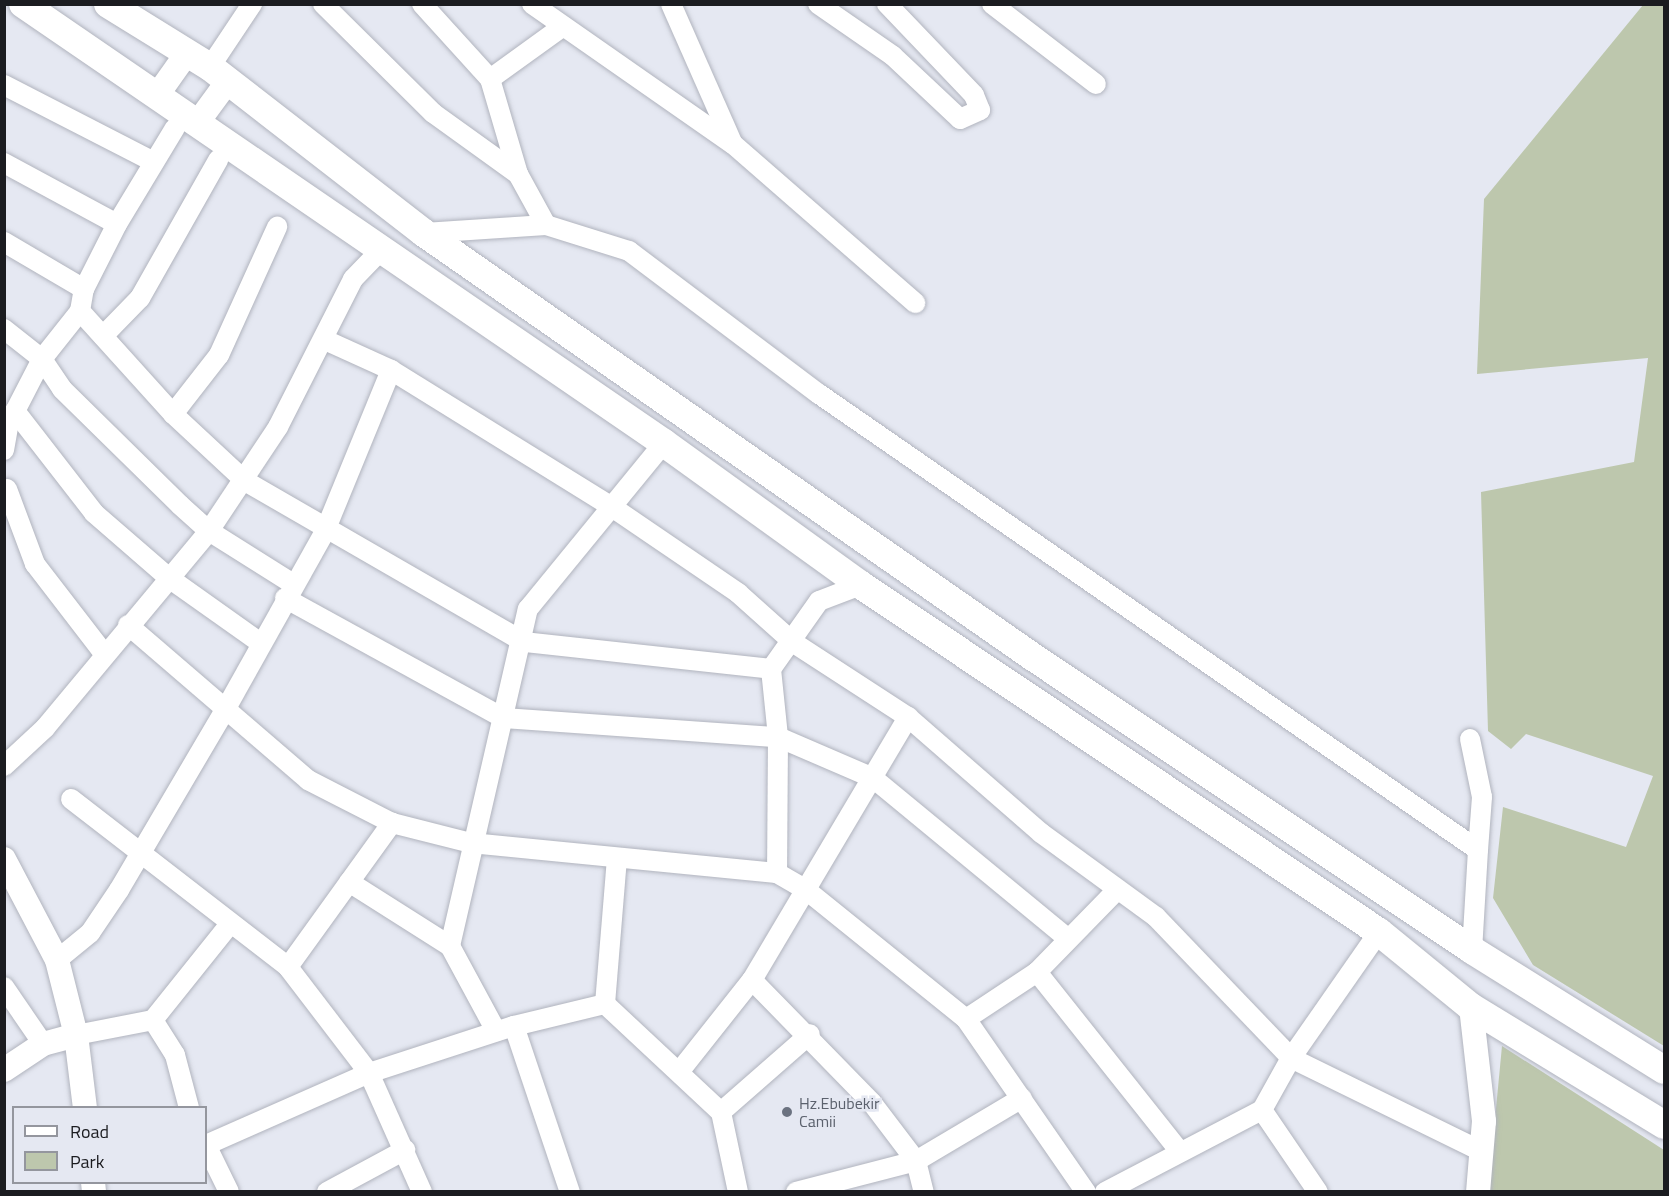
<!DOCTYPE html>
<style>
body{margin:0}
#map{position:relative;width:1669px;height:1196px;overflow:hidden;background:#e5e8f2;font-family:"Titillium Web",sans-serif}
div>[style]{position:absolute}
.green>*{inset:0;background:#bdc7ad}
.roads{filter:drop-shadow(0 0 2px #b1b4be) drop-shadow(0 0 2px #b1b4be)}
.minor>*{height:20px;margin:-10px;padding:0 10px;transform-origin:10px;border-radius:10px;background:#fff}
.tertiary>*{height:24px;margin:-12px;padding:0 12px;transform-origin:12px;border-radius:12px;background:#fff}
.secondary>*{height:28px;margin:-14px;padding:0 14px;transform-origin:14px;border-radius:14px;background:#fff}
.dots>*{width:16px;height:16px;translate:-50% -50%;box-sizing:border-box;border:3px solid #e5e8f2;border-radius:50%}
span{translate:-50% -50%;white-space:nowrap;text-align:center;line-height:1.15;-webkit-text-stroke:5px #e5e8f2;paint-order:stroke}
.worship-label{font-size:16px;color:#5b616d}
.left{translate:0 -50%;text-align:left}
.frame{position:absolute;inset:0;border:6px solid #1b1c20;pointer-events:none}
.legend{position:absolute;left:12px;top:1106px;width:195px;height:78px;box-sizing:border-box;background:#e5e8f2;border:2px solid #94969e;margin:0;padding:8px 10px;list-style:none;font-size:18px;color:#1b1c20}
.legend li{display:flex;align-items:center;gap:12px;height:30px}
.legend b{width:30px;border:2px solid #94969e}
</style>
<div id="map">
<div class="green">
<div style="clip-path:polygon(1643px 5px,1664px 5px,1664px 1046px,1533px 965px,1493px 898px,1503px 807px,1626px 847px,1653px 776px,1526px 734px,1511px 749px,1488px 731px,1481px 492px,1634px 462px,1648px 358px,1477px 374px,1484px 199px)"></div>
<div style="clip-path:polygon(1502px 1046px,1664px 1150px,1664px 1191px,1488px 1192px)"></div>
</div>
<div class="roads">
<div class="minor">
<div style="left:323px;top:4px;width:155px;rotate:44.7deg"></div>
<div style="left:433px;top:113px;width:105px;rotate:35.7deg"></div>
<div style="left:422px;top:4px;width:101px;rotate:47.8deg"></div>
<div style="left:532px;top:4px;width:245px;rotate:34.9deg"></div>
<div style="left:733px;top:144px;width:242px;rotate:41.1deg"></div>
<div style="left:671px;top:4px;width:151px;rotate:66.2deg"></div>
<div style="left:818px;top:4px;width:91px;rotate:34.7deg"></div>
<div style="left:893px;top:56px;width:92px;rotate:43.2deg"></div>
<div style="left:960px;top:119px;width:22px;rotate:-24deg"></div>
<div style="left:980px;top:110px;width:16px;rotate:-112deg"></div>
<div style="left:974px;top:95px;width:126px;rotate:-133.7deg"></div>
<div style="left:992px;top:4px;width:131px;rotate:37.6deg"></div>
<div style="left:210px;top:67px;width:76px;rotate:-56.3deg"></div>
<div style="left:4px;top:85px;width:166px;rotate:27.2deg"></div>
<div style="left:4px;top:163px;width:128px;rotate:28.4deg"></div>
<div style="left:546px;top:225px;width:58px;rotate:-118.8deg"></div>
<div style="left:518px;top:174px;width:99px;rotate:-106.4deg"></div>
<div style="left:490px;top:79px;width:89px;rotate:-35.8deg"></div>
<div style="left:424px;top:233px;width:122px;rotate:-3.8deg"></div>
<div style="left:546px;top:225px;width:87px;rotate:17.4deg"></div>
<div style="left:629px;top:251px;width:238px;rotate:37deg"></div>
<div style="left:819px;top:394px;width:801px;rotate:34.68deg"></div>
<div style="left:1478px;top:850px;width:100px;rotate:93.4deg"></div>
<div style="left:4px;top:242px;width:93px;rotate:30.4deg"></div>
<div style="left:80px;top:311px;width:139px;rotate:47.9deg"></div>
<div style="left:173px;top:414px;width:98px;rotate:42.9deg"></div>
<div style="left:245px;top:481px;width:322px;rotate:30deg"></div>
<div style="left:524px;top:642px;width:248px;rotate:6.2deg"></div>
<div style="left:771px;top:669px;width:83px;rotate:-54.8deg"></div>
<div style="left:819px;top:601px;width:45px;rotate:-20.9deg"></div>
<div style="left:4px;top:329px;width:48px;rotate:38.3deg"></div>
<div style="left:42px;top:359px;width:36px;rotate:56deg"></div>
<div style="left:62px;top:389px;width:165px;rotate:44.5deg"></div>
<div style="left:180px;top:505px;width:39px;rotate:42deg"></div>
<div style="left:209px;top:531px;width:99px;rotate:32.2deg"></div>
<div style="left:103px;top:336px;width:53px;rotate:-45.8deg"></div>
<div style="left:140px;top:298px;width:159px;rotate:-60.5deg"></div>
<div style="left:325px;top:340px;width:72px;rotate:24.4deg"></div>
<div style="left:391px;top:370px;width:260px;rotate:31.8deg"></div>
<div style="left:612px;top:507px;width:153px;rotate:34.3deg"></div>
<div style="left:738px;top:593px;width:75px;rotate:41.8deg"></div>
<div style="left:794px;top:643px;width:136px;rotate:33deg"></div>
<div style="left:908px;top:717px;width:176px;rotate:41.1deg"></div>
<div style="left:1041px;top:833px;width:142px;rotate:36.1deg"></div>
<div style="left:1156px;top:917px;width:195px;rotate:46.2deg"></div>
<div style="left:1291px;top:1058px;width:212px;rotate:26.1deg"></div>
<div style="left:15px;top:411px;width:129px;rotate:52.2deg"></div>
<div style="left:94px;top:513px;width:99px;rotate:40.9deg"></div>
<div style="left:169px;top:578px;width:110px;rotate:35.4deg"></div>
<div style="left:173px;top:414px;width:75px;rotate:-52.1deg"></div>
<div style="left:219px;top:355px;width:141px;rotate:-65.6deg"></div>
<div style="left:4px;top:450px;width:27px;rotate:-80deg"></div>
<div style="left:9px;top:423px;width:72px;rotate:-62.7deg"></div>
<div style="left:42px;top:359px;width:61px;rotate:-51.6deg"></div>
<div style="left:80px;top:311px;width:22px;rotate:-80deg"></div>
<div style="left:84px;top:289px;width:73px;rotate:-63.1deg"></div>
<div style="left:117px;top:224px;width:112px;rotate:-58.9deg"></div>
<div style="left:7px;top:489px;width:80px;rotate:69.5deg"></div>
<div style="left:35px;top:564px;width:115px;rotate:52.4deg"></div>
<div style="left:285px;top:598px;width:249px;rotate:28.8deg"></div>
<div style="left:503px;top:718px;width:276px;rotate:4deg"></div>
<div style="left:778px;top:737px;width:103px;rotate:23.3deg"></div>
<div style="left:873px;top:778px;width:253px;rotate:39.5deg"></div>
<div style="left:128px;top:625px;width:238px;rotate:40.7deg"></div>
<div style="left:308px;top:780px;width:94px;rotate:27.1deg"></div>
<div style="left:392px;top:823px;width:81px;rotate:14.2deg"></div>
<div style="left:471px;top:843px;width:307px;rotate:5.6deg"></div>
<div style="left:777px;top:873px;width:32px;rotate:30deg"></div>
<div style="left:805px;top:889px;width:207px;rotate:38.9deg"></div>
<div style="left:966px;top:1019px;width:211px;rotate:55.3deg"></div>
<div style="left:771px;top:669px;width:68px;rotate:84.1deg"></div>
<div style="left:778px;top:737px;width:136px;rotate:90.4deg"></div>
<div style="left:1470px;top:739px;width:59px;rotate:78.3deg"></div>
<div style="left:1482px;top:797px;width:53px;rotate:94.3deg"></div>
<div style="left:4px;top:766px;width:56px;rotate:-42.8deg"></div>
<div style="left:45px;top:728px;width:256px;rotate:-50.2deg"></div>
<div style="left:209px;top:531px;width:125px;rotate:-56.4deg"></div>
<div style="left:278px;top:427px;width:166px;rotate:-63.1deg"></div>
<div style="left:353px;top:279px;width:40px;rotate:-46deg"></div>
<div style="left:71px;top:799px;width:274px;rotate:37.7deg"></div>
<div style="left:288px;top:967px;width:133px;rotate:52.6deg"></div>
<div style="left:369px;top:1073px;width:130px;rotate:66deg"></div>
<div style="left:349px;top:882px;width:120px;rotate:32.4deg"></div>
<div style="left:450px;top:946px;width:97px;rotate:61.6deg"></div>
<div style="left:450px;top:946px;width:346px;rotate:-77deg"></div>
<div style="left:528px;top:609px;width:215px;rotate:-50.7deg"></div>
<div style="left:57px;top:960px;width:43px;rotate:-39.3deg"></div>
<div style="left:90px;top:933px;width:52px;rotate:-56deg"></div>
<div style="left:119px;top:890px;width:207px;rotate:-59.5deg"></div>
<div style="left:224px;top:712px;width:207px;rotate:-60.8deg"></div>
<div style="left:325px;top:531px;width:174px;rotate:-67.7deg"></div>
<div style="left:288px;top:967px;width:178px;rotate:-54.2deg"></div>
<div style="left:1037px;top:972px;width:226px;rotate:51.5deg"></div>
<div style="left:752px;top:980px;width:172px;rotate:45.7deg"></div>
<div style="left:872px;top:1103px;width:73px;rotate:52.8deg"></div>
<div style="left:916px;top:1161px;width:32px;rotate:76deg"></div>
<div style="left:4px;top:987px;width:69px;rotate:55.6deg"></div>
<div style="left:605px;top:1004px;width:158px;rotate:43deg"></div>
<div style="left:721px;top:1112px;width:82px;rotate:78deg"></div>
<div style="left:605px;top:1004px;width:146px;rotate:-85.3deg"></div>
<div style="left:966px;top:1019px;width:85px;rotate:-33.5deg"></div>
<div style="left:1037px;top:972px;width:112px;rotate:-45.7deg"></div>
<div style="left:153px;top:1020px;width:41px;rotate:57.8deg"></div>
<div style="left:175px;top:1055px;width:55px;rotate:75.2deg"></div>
<div style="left:514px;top:1026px;width:175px;rotate:71.4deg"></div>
<div style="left:76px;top:1035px;width:78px;rotate:-11deg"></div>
<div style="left:153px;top:1020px;width:123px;rotate:-51.3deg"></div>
<div style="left:679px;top:1072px;width:117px;rotate:-51.6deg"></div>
<div style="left:752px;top:980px;width:306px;rotate:-59.3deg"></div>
<div style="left:1262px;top:1110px;width:99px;rotate:55.7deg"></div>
<div style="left:721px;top:1112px;width:118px;rotate:-41.2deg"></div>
<div style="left:206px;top:1145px;width:178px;rotate:-23.8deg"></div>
<div style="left:369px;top:1073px;width:152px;rotate:-18deg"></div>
<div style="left:514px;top:1026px;width:94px;rotate:-13.6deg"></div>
<div style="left:206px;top:1145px;width:52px;rotate:63.9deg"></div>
<div style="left:327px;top:1192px;width:89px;rotate:-28.3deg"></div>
<div style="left:796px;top:1192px;width:124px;rotate:-14.5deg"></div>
<div style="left:916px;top:1161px;width:123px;rotate:-30.7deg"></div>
<div style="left:1105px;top:1192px;width:177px;rotate:-27.6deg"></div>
<div style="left:1262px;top:1110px;width:60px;rotate:-60.9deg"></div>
<div style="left:1291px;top:1058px;width:154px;rotate:-55.1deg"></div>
</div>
<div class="tertiary">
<div style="left:158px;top:94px;width:50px;rotate:-54.7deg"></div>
<div style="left:198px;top:122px;width:51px;rotate:-53.8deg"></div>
<div style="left:4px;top:859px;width:114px;rotate:62.3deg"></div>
<div style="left:57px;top:960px;width:77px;rotate:75.8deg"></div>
<div style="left:76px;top:1035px;width:74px;rotate:83deg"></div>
<div style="left:1471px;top:1007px;width:115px;rotate:83.5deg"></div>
<div style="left:1484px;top:1121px;width:71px;rotate:94.8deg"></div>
<div style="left:4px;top:1070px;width:47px;rotate:-33.7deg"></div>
<div style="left:43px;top:1044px;width:34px;rotate:-15deg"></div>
<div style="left:93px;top:1182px;width:10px;rotate:84deg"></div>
</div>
<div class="secondary">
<div style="left:23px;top:4px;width:777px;rotate:34.41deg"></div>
<div style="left:664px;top:443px;width:243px;rotate:35.8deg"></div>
<div style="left:861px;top:585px;width:623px;rotate:33.82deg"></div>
<div style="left:1379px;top:932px;width:119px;rotate:39.2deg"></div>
<div style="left:1471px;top:1007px;width:226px;rotate:31.4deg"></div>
<div style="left:108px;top:4px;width:120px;rotate:31.7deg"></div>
<div style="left:210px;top:67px;width:271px;rotate:37.8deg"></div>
<div style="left:424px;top:233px;width:742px;rotate:34.85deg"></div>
<div style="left:1033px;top:657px;width:528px;rotate:33.72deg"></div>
<div style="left:1472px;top:950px;width:226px;rotate:32deg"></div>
</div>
</div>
<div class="dots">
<div style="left:787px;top:1112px;background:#6b7280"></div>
</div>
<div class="worship-label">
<span class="left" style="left:799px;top:1112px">Hz.Ebubekir<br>Camii</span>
</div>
<div class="frame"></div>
<ul class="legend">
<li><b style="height:8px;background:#fff"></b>Road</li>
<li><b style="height:16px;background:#bdc7ad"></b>Park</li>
</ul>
</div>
